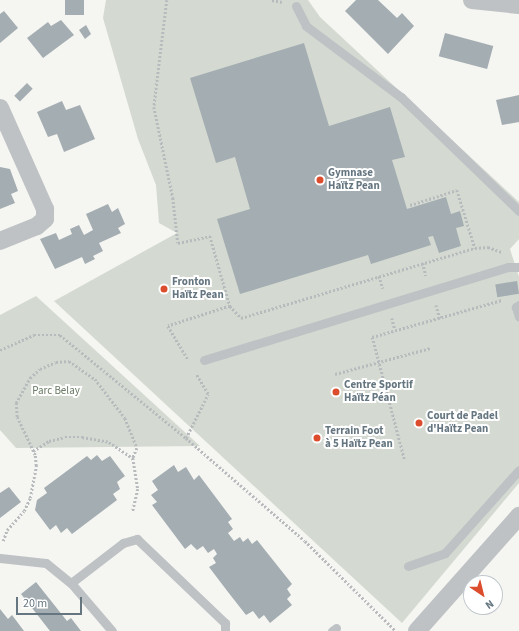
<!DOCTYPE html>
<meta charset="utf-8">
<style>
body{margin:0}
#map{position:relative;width:519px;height:631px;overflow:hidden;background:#f5f5f1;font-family:"Source Sans 3",sans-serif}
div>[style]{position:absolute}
.green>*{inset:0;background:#d4dad1}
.building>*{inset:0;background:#a4adb2;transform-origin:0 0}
.path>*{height:2.5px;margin-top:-1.25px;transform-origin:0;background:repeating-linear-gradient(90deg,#b8bbbd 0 2px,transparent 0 4px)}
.lane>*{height:9px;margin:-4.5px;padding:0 4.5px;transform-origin:4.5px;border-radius:4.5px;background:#bec2c5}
.street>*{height:18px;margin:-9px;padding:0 9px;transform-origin:9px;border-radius:9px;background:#bec2c5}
.dots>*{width:11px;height:11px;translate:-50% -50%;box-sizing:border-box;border:2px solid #fff;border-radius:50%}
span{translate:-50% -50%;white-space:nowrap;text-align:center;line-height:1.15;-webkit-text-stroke:4px #fff;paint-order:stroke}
.poi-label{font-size:11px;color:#657681;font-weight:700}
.left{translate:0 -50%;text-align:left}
.park-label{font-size:11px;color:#697964}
.north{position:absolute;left:463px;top:575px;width:40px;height:40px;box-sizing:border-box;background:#fff;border:1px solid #c1c8cd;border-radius:50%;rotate:145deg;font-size:11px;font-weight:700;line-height:16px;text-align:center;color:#657681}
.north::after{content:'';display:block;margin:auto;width:14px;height:18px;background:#db4d2c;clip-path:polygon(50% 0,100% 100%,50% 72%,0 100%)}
.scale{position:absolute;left:16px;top:597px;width:66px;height:18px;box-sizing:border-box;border:2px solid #657681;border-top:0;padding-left:5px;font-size:12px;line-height:14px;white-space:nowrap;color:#657681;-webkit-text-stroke:3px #fff;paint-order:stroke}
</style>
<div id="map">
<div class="green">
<div style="clip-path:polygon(106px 0,308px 0,320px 17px,519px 202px,519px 239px,510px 249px,519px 277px,519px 483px,402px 623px,54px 301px,177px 233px,159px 223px,156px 185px,138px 139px,103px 18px)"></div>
<div style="clip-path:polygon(36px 296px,200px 446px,16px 448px,0 430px,0 315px)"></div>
</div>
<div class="building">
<div style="left:65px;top:0;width:19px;height:15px"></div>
<div style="clip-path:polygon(356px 0,378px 0,397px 18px,402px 13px,414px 26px,388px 54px,345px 11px)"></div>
<div style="clip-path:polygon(4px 11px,18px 28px,0 43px,0 14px)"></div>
<div style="clip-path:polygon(61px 20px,74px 35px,43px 58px,27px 38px,48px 22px,51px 26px)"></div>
<div style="clip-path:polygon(86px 25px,91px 34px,85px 39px,79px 30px)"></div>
<div style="left:445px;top:33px;width:50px;height:24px;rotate:15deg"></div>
<div style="clip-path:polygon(304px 43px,329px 126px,390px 107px,405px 157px,392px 160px,407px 209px,446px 197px,451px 214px,460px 211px,464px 226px,456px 228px,461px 246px,439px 253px,433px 236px,428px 237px,431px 245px,371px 264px,368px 255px,240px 294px,217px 219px,250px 209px,235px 157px,216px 163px,190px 78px)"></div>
<div style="left:27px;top:83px;width:8px;height:18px;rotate:45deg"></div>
<div style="clip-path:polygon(519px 95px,519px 122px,502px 125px,496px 100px)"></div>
<div style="clip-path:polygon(62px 101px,66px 110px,80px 105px,95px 139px,64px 152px,57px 134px,48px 137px,37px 112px)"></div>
<div style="clip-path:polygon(0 167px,10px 169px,18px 191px,11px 194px,15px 203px,0 209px)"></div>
<div style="clip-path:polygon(108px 204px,112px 212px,118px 208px,125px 224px,118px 228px,121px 233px,99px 243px,103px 251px,93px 256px,95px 259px,85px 264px,82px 257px,55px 269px,40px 239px,56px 233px,59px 240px,72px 234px,70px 229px,79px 225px,84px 235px,93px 230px,86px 214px)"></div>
<div style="left:517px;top:281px;width:13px;height:22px;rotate:81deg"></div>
<div style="clip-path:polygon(97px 455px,102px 461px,110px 456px,125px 476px,117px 482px,120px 489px,113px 494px,117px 500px,72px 534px,67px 528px,61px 533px,56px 525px,50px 530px,35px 510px,37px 500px,47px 493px,44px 488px,87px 456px,91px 460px)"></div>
<div style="clip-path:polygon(174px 465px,178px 472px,186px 467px,194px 480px,199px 475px,232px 519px,228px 522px,233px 529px,228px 533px,234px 541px,240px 537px,243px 542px,248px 538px,252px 544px,257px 540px,292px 584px,287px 589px,291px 595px,287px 599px,292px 605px,270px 623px,264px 615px,259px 619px,253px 611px,246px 615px,228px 592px,209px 567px,216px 563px,213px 558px,217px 554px,214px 549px,208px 553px,203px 546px,197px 550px,191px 544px,185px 549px,152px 505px,157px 502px,151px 495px,158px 490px,152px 481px)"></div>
<div style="clip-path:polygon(9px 487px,21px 502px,0 518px,0 493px)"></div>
<div style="clip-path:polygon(36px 582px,67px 621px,71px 618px,81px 631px,50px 631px,21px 594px)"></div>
<div style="clip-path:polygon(0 609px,8px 619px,12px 615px,24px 631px,0 631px)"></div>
</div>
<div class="path">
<div style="left:167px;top:0;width:108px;rotate:96.9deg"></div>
<div style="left:154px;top:107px;width:93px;rotate:78.2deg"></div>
<div style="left:173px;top:198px;width:45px;rotate:83.7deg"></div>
<div style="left:178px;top:243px;width:33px;rotate:-12deg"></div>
<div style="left:210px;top:236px;width:73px;rotate:74.1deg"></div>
<div style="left:230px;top:306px;width:65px;rotate:162.1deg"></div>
<div style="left:168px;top:326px;width:39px;rotate:59deg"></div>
<div style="left:272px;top:0;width:10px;rotate:11deg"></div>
<div style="left:410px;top:205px;width:49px;rotate:-17.7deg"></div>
<div style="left:457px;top:190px;width:61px;rotate:72.8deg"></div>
<div style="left:475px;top:248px;width:13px;rotate:-4deg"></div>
<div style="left:488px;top:247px;width:15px;rotate:20deg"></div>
<div style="left:423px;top:263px;width:13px;rotate:77deg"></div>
<div style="left:379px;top:276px;width:13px;rotate:72deg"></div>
<div style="left:436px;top:305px;width:14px;rotate:73deg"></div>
<div style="left:230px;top:306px;width:16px;rotate:47deg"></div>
<div style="left:241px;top:318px;width:244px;rotate:-16.7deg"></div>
<div style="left:392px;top:318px;width:12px;rotate:76deg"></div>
<div style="left:0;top:350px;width:37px;rotate:-24deg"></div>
<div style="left:34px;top:335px;width:26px"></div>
<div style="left:60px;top:335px;width:163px;rotate:39.3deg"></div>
<div style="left:186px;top:438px;width:157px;rotate:40.9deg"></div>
<div style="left:305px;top:541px;width:128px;rotate:44.7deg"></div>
<div style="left:335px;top:374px;width:99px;rotate:-15.2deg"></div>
<div style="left:186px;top:438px;width:49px;rotate:-63.4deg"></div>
<div style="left:208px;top:394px;width:23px;rotate:-121deg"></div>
<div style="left:33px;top:451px;width:19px;rotate:-32deg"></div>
<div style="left:49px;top:441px;width:16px;rotate:-14deg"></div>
<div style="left:65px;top:437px;width:17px"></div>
<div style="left:82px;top:437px;width:27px;rotate:10deg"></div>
<div style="left:109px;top:442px;width:29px;rotate:34deg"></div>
<div style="left:404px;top:459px;width:126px;rotate:-104.7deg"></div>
<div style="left:372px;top:337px;width:135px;rotate:-15.9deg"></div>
<div style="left:3px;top:541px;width:12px;rotate:-70deg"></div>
<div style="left:7px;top:530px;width:25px;rotate:-48deg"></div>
<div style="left:24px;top:511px;width:14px;rotate:-65deg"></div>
<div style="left:30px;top:498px;width:33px;rotate:-79deg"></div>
<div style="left:36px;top:466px;width:11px;rotate:-95deg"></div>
<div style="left:35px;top:455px;width:42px;rotate:-115.3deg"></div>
<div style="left:17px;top:417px;width:14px;rotate:-94deg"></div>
<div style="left:16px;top:403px;width:29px;rotate:-61deg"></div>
<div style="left:30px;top:378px;width:13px;rotate:-42deg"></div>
<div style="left:40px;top:369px;width:17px;rotate:-24deg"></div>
<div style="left:56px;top:362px;width:13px;rotate:-4deg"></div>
<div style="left:69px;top:361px;width:32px;rotate:35deg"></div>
<div style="left:95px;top:379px;width:49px;rotate:52.4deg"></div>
<div style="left:125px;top:418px;width:32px;rotate:68deg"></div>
<div style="left:137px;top:448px;width:11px;rotate:112deg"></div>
<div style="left:133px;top:458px;width:31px;rotate:81deg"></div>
<div style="left:138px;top:489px;width:23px;rotate:103deg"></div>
</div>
<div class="lane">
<div style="left:296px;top:6px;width:22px;rotate:63deg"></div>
<div style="left:306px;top:26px;width:119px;rotate:36.8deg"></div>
<div style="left:401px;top:97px;width:164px;rotate:44deg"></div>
<div style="left:519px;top:305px;width:4px;rotate:146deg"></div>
<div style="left:516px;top:307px;width:10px;rotate:73deg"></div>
<div style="left:204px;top:360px;width:318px;rotate:-17deg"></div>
<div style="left:508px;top:267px;width:11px"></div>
<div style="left:0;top:558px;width:46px;rotate:6.2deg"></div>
<div style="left:46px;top:563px;width:32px;rotate:39deg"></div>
<div style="left:408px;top:566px;width:39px;rotate:-19deg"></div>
<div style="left:445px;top:553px;width:111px;rotate:-48.3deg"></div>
<div style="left:112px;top:631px;width:63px;rotate:-130.5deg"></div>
<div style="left:71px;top:583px;width:66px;rotate:-37.6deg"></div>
<div style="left:123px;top:543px;width:15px;rotate:-16deg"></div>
<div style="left:137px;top:539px;width:122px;rotate:43.7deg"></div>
<div style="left:225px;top:623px;width:8px;rotate:90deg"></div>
<div style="left:332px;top:631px;width:5px;rotate:-37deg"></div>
</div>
<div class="street">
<div style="left:472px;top:0;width:47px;rotate:6.1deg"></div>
<div style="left:0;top:108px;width:111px;rotate:66deg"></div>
<div style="left:45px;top:209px;width:10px;rotate:90deg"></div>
<div style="left:45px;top:219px;width:11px;rotate:139deg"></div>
<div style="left:37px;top:226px;width:40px;rotate:158deg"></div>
<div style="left:417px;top:631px;width:154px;rotate:-48.4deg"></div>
</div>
<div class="dots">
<div style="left:320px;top:180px;background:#db4d2c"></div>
<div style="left:164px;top:289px;background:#db4d2c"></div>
<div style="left:336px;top:392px;background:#db4d2c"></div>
<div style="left:419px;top:423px;background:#db4d2c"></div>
<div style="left:317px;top:438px;background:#db4d2c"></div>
</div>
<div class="poi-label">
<span class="left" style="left:328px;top:180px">Gymnase<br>Haïtz Pean</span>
<span class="left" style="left:172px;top:289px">Fronton<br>Haïtz Pean</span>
<span class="left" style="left:344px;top:392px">Centre Sportif<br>Haïtz Péan</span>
<span class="left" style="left:427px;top:423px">Court de Padel<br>d'Haïtz Pean</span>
<span class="left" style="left:325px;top:438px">Terrain Foot<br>à 5 Haïtz Pean</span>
</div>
<div class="park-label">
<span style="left:56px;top:391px">Parc Belay</span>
</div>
<div class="north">N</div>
<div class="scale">20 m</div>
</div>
